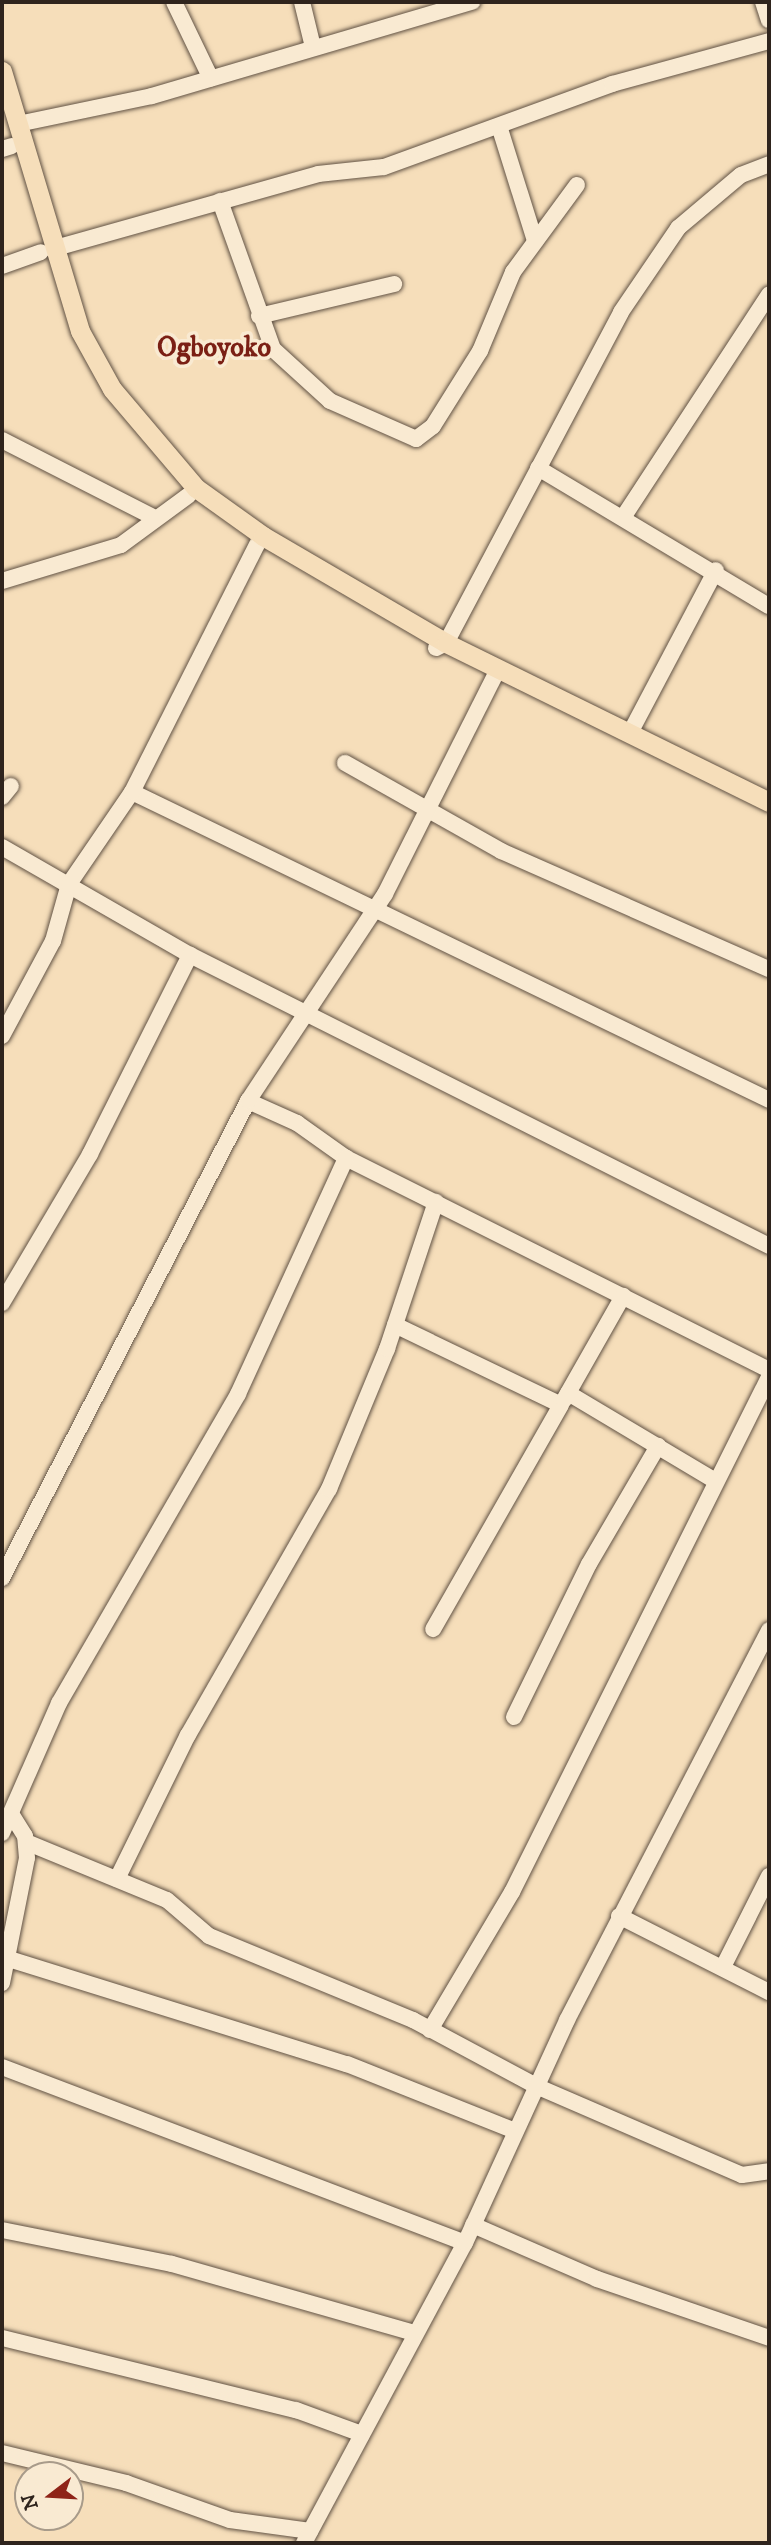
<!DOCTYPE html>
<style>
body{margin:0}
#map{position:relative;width:771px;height:2545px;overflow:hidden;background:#f6deba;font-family:"IM FELL DW Pica",serif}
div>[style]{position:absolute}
.roads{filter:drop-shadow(0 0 2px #615244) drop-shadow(0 0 2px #615244)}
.minor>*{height:16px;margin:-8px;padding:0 8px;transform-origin:8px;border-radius:8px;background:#f9ead2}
.major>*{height:19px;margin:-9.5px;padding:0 9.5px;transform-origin:9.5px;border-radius:9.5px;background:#f6deba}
span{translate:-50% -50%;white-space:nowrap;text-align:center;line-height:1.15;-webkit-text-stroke:7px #f9ead2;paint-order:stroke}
.quarter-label{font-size:28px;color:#7a1f14;font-weight:700}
.frame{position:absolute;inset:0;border:4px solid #2f241d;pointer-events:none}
.north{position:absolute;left:14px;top:2461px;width:70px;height:70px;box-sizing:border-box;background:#f9ead2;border:2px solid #a89b8a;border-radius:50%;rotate:253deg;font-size:19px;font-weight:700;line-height:28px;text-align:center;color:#2f241d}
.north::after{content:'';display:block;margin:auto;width:24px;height:32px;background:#8f2418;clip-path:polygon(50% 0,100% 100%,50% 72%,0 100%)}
</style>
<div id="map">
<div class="roads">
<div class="minor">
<div style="left:174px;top:2px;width:85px;rotate:64.3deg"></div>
<div style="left:302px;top:2px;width:46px;rotate:76.3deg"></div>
<div style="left:763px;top:2px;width:19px;rotate:72deg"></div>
<div style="left:18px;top:124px;width:137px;rotate:-11.8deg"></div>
<div style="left:152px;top:96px;width:334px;rotate:-16.4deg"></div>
<div style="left:500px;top:129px;width:117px;rotate:72.6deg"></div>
<div style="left:2px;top:149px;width:10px;rotate:-17deg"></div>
<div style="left:220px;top:201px;width:157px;rotate:70.3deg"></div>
<div style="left:273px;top:349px;width:77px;rotate:42.4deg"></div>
<div style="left:330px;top:401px;width:94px;rotate:23.8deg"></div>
<div style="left:416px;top:439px;width:21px;rotate:-37deg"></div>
<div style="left:433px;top:426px;width:89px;rotate:-57.9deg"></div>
<div style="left:480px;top:351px;width:86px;rotate:-67.3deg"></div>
<div style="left:513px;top:272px;width:108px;rotate:-53.7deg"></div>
<div style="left:52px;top:249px;width:276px;rotate:-15.7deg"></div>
<div style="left:318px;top:174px;width:66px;rotate:-6.1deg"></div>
<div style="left:384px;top:167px;width:243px;rotate:-20deg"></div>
<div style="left:612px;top:84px;width:163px;rotate:-15.3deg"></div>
<div style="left:2px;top:266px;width:41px;rotate:-19.7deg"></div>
<div style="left:259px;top:316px;width:139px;rotate:-13.3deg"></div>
<div style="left:2px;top:440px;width:172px;rotate:27deg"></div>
<div style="left:538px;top:468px;width:269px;rotate:30.9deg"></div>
<div style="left:624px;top:516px;width:265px;rotate:-56.8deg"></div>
<div style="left:2px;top:581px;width:124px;rotate:-16.8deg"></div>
<div style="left:121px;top:545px;width:84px;rotate:-36.3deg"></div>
<div style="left:436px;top:648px;width:11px;rotate:-27deg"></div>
<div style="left:446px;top:643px;width:374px;rotate:-62.1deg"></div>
<div style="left:621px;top:312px;width:102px;rotate:-55.8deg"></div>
<div style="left:678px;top:228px;width:82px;rotate:-40.1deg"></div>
<div style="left:741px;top:175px;width:30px;rotate:-21deg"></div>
<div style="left:630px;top:733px;width:184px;rotate:-62.2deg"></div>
<div style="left:345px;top:763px;width:179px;rotate:29.4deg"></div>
<div style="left:501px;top:851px;width:293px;rotate:23.8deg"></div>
<div style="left:132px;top:792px;width:708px;rotate:25.8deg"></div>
<div style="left:2px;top:797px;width:14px;rotate:-51deg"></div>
<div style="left:2px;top:847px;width:217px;rotate:29.9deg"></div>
<div style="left:190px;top:955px;width:648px;rotate:26.68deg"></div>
<div style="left:2px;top:1036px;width:108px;rotate:-61.8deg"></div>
<div style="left:53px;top:941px;width:59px;rotate:-74.3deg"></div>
<div style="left:69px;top:884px;width:112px;rotate:-55.6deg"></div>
<div style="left:132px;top:792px;width:277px;rotate:-63.2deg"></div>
<div style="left:248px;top:1101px;width:54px;rotate:24.2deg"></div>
<div style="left:297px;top:1123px;width:60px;rotate:35.5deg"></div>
<div style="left:346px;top:1158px;width:473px;rotate:26.6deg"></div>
<div style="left:2px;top:1303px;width:173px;rotate:-59.4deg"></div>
<div style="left:90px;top:1154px;width:223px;rotate:-63.3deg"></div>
<div style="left:395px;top:1325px;width:184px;rotate:25.7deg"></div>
<div style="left:561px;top:1405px;width:258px;rotate:119.7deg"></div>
<div style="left:568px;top:1393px;width:170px;rotate:30.8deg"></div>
<div style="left:564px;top:1400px;width:120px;rotate:-60.4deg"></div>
<div style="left:2px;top:1578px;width:537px;rotate:-62.72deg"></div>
<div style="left:248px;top:1101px;width:248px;rotate:-56.5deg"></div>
<div style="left:385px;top:894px;width:252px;rotate:-63.3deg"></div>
<div style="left:514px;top:1717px;width:170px;rotate:-63.9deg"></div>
<div style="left:589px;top:1564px;width:137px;rotate:-59.7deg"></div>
<div style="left:2px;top:1833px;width:142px;rotate:-66.3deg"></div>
<div style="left:59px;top:1703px;width:357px;rotate:-59.9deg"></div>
<div style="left:238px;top:1394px;width:260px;rotate:-65.4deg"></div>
<div style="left:26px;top:1842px;width:152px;rotate:22.4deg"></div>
<div style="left:167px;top:1900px;width:55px;rotate:40.6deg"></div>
<div style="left:209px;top:1936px;width:221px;rotate:22.4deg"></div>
<div style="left:413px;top:2020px;width:140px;rotate:28.2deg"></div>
<div style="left:536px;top:2086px;width:224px;rotate:23.4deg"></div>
<div style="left:742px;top:2175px;width:27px;rotate:-8deg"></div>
<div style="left:117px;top:1879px;width:161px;rotate:-63.8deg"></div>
<div style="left:188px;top:1735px;width:284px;rotate:-60.2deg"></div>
<div style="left:329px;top:1489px;width:152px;rotate:-67.5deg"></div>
<div style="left:387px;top:1349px;width:155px;rotate:-71.6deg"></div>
<div style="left:619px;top:1916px;width:168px;rotate:26.9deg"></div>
<div style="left:9px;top:1959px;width:354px;rotate:17.3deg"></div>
<div style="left:347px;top:2064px;width:181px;rotate:21.7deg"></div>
<div style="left:724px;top:1965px;width:100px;rotate:-63.2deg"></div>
<div style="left:2px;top:1983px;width:127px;rotate:-78.7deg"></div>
<div style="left:27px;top:1858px;width:22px;rotate:-95deg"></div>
<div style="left:25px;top:1836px;width:26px;rotate:-122deg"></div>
<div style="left:430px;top:2030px;width:161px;rotate:-59.3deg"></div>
<div style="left:512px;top:1892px;width:576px;rotate:-63.48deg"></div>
<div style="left:2px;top:2067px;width:495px;rotate:20.8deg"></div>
<div style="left:473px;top:2225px;width:135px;rotate:23.5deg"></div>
<div style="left:597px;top:2279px;width:182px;rotate:18.9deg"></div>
<div style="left:2px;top:2230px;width:173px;rotate:11.3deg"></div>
<div style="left:172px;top:2264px;width:252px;rotate:15.9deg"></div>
<div style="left:2px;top:2338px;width:303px;rotate:13.8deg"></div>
<div style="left:296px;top:2410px;width:70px;rotate:20deg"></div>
<div style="left:2px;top:2453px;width:128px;rotate:13.6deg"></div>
<div style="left:126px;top:2483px;width:110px;rotate:19.6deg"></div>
<div style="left:230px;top:2520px;width:81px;rotate:7.8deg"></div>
<div style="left:304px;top:2543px;width:340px;rotate:-61.8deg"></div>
<div style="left:465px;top:2243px;width:245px;rotate:-65.4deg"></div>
<div style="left:567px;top:2020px;width:439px;rotate:-62.6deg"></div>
</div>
<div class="major">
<div style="left:2px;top:71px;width:271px;rotate:73.3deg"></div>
<div style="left:80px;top:331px;width:66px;rotate:61.1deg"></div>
<div style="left:112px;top:389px;width:130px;rotate:49.7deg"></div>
<div style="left:196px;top:488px;width:82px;rotate:35.6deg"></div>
<div style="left:263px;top:536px;width:212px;rotate:30.3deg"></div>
<div style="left:446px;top:643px;width:360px;rotate:26.2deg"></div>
</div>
</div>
<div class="quarter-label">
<span style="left:214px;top:348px">Ogboyoko</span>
</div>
<div class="frame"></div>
<div class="north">N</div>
</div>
